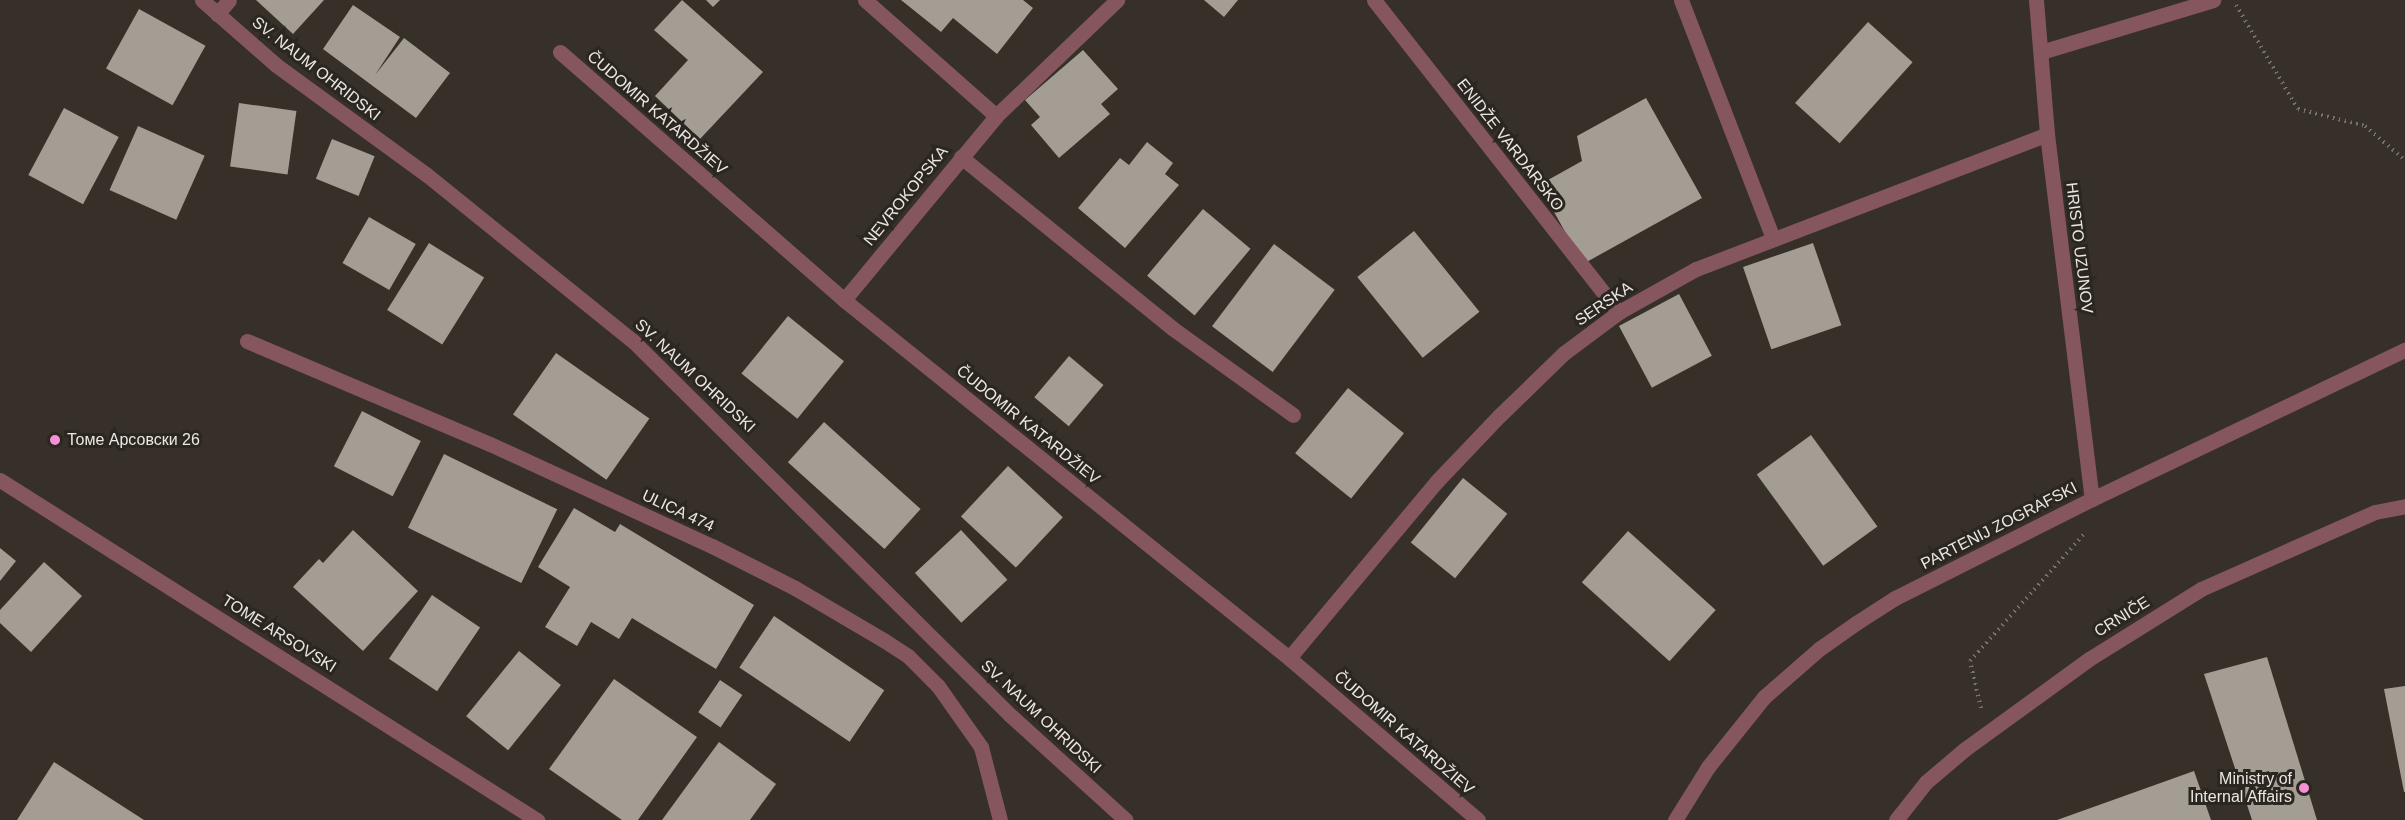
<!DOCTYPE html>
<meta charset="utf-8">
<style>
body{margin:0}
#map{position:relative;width:2405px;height:820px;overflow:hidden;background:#363029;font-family:Arial,sans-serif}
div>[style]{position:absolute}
.building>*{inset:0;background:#a39d94;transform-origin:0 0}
.path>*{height:4px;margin-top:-2px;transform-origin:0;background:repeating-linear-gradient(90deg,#78736d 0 1.5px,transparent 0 6px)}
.minor>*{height:15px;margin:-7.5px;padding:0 7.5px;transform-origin:7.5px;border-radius:7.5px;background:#86565e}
.dots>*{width:16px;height:16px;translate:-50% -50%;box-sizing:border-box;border:3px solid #2b2720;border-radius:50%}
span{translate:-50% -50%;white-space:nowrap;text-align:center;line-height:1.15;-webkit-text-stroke:6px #2b2720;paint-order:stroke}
.street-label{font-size:16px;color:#eae7e2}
.poi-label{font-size:16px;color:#eae7e2}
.left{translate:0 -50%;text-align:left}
.right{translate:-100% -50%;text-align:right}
</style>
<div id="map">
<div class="building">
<div style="clip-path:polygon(256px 0,324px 0,293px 34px)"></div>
<div style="clip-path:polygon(682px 0,763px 72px,700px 139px,655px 96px,688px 60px,654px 30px)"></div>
<div style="clip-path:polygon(706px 0,720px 0,713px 7px)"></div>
<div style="clip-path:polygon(901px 0,1023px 0,1033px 8px,997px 54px,953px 18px,941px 32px)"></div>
<div style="clip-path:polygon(1204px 0,1238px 0,1224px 17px)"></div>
<div style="clip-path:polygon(353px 5px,400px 37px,375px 75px,404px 38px,450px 73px,416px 118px,323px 49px)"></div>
<div style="left:139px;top:9px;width:76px;height:68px;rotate:29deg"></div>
<div style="left:1868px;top:22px;width:60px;height:109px;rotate:42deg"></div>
<div style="clip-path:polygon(1083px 50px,1118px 89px,1101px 104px,1110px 114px,1059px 158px,1031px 125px,1040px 117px,1025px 100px)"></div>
<div style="clip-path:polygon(1646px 98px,1702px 198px,1583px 264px,1539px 185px,1582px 161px,1577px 136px)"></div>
<div style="left:239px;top:103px;width:58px;height:64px;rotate:8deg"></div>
<div style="left:64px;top:108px;width:62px;height:76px;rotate:28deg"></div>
<div style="left:138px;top:126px;width:73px;height:70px;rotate:24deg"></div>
<div style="left:332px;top:139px;width:46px;height:43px;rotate:22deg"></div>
<div style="clip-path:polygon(1147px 142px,1173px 163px,1165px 174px,1179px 185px,1125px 248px,1078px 208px,1120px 158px,1129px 165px)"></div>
<div style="left:1203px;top:209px;width:62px;height:87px;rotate:40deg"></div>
<div style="left:369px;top:217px;width:54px;height:53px;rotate:30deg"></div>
<div style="left:1414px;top:231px;width:104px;height:73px;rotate:51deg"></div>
<div style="left:429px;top:243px;width:65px;height:79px;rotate:32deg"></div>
<div style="left:1813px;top:243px;width:87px;height:74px;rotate:71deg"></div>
<div style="left:1274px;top:244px;width:76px;height:103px;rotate:37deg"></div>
<div style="left:1679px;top:294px;width:70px;height:68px;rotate:62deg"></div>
<div style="left:788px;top:316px;width:72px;height:74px;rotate:39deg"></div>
<div style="left:556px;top:353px;width:114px;height:75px;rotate:35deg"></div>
<div style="left:1069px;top:356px;width:45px;height:54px;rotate:40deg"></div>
<div style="left:1348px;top:388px;width:72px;height:84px;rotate:39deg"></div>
<div style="left:362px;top:411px;width:66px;height:62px;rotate:27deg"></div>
<div style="left:824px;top:422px;width:130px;height:54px;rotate:42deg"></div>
<div style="left:1811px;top:435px;width:113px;height:67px;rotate:54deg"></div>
<div style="left:444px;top:454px;width:126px;height:82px;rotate:26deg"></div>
<div style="left:1008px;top:466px;width:75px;height:69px;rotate:43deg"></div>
<div style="left:1463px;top:478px;width:57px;height:83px;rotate:39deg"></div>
<div style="clip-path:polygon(574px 508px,615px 532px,620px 524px,754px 605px,716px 669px,632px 618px,619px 639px,591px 622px,577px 646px,545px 627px,570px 587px,538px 567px)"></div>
<div style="clip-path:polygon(353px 530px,418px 591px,363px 651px,293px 587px,319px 559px,323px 563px)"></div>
<div style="left:961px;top:530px;width:68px;height:63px;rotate:47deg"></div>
<div style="left:1628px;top:531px;width:118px;height:69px;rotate:42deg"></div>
<div style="clip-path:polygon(0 548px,16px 561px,0 581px)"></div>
<div style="clip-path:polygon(44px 562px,82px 596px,31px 652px,0 623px,0 610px)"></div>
<div style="left:432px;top:595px;width:58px;height:77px;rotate:34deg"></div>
<div style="left:774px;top:616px;width:133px;height:62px;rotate:34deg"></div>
<div style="left:519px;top:651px;width:54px;height:84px;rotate:39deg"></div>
<div style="clip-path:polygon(2267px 657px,2317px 820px,2252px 820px,2204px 674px)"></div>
<div style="clip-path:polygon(614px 679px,697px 737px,638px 820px,622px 820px,549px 769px)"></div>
<div style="left:720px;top:680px;width:27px;height:39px;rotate:34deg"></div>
<div style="clip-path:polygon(2405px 686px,2405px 792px,2404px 792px,2384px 689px)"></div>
<div style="clip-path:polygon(719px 742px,776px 784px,750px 820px,662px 820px)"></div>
<div style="clip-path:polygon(54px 762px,144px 820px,17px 820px)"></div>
<div style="clip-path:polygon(2194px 771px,2211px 820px,2057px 820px)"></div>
</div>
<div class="path">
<div style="left:2236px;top:5px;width:121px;rotate:59.2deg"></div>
<div style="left:2298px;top:109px;width:69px;rotate:14.2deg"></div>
<div style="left:2365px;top:126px;width:52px;rotate:40.4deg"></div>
<div style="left:1981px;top:708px;width:48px;rotate:-103.2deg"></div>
<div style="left:1970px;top:661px;width:172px;rotate:-48.1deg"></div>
</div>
<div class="minor">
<div style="left:202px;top:0;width:98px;rotate:41.3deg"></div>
<div style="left:276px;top:65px;width:187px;rotate:36.1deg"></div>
<div style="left:427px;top:175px;width:265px;rotate:38.9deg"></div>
<div style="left:633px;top:341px;width:531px;rotate:44.77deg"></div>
<div style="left:1010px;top:715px;width:156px;rotate:42.2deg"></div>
<div style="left:865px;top:0;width:175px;rotate:41.5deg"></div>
<div style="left:1374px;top:0;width:397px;rotate:51.9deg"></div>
<div style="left:1681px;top:0;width:255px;rotate:68.9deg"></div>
<div style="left:2036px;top:0;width:134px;rotate:85.3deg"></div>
<div style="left:2047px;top:134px;width:368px;rotate:83deg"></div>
<div style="left:217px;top:14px;width:18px;rotate:-49deg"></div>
<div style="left:560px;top:52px;width:377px;rotate:41.1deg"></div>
<div style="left:844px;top:300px;width:571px;rotate:38.82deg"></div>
<div style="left:1289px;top:658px;width:249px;rotate:40.6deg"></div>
<div style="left:2041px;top:52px;width:180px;rotate:-16.8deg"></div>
<div style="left:961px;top:157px;width:272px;rotate:39deg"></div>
<div style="left:1172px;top:328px;width:149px;rotate:35.7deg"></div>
<div style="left:844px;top:300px;width:239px;rotate:-50.4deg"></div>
<div style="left:996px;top:116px;width:168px;rotate:-43.8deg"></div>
<div style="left:247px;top:341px;width:264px;rotate:23deg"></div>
<div style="left:490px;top:444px;width:244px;rotate:24.7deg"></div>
<div style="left:712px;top:546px;width:93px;rotate:26.8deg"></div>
<div style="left:795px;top:588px;width:104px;rotate:30.5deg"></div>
<div style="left:885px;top:641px;width:27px;rotate:33deg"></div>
<div style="left:908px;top:656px;width:42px;rotate:45deg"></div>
<div style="left:938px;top:686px;width:75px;rotate:54.8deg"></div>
<div style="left:981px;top:747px;width:75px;rotate:75.4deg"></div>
<div style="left:0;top:480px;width:636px;rotate:32.34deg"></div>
<div style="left:1289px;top:658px;width:231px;rotate:-50.1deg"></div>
<div style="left:1437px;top:481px;width:90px;rotate:-46.4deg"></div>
<div style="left:1499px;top:416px;width:91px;rotate:-44.1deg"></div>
<div style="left:1564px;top:353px;width:69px;rotate:-36.7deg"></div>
<div style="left:1619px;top:312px;width:88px;rotate:-29.2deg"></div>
<div style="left:1696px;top:269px;width:376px;rotate:-21deg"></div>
<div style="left:1675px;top:820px;width:62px;rotate:-58.1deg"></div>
<div style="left:1708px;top:767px;width:90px;rotate:-51.3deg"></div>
<div style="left:1764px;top:697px;width:73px;rotate:-41.1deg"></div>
<div style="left:1819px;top:649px;width:45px;rotate:-35.1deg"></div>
<div style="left:1856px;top:623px;width:46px;rotate:-32.7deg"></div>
<div style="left:1895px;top:598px;width:220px;rotate:-26.7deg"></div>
<div style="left:2092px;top:499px;width:347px;rotate:-25.5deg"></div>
<div style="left:1896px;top:820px;width:48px;rotate:-51.7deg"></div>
<div style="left:1926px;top:782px;width:51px;rotate:-40.2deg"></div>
<div style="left:1965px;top:749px;width:153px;rotate:-36deg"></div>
<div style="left:2089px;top:659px;width:132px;rotate:-32deg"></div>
<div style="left:2201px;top:589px;width:190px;rotate:-23.9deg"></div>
<div style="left:2375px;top:512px;width:31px;rotate:-11deg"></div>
</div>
<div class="dots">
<div style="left:55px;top:440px;background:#f491d4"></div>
<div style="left:2304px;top:788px;background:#f491d4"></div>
</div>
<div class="street-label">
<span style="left:316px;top:69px;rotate:38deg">SV. NAUM OHRIDSKI</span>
<span style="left:657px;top:113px;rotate:41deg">ČUDOMIR KATARDŽIEV</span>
<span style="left:1510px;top:145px;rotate:52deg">ENIDŽE VARDARSKO</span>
<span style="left:906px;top:196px;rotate:-51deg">NEVROKOPSKA</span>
<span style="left:2079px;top:248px;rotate:83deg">HRISTO UZUNOV</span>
<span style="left:1604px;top:304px;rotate:-34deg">SERSKA</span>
<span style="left:695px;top:376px;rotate:43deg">SV. NAUM OHRIDSKI</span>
<span style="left:1028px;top:425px;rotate:39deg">ČUDOMIR KATARDŽIEV</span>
<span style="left:678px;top:511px;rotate:25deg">ULICA 474</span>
<span style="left:1999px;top:526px;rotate:-27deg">PARTENIJ ZOGRAFSKI</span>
<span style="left:2122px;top:617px;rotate:-32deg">CRNIČE</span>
<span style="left:279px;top:634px;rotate:32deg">TOME ARSOVSKI</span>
<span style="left:1041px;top:717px;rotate:43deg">SV. NAUM OHRIDSKI</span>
<span style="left:1404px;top:733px;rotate:41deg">ČUDOMIR KATARDŽIEV</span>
</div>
<div class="poi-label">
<span class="left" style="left:67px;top:440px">Томе Арсовски 26</span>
<span class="right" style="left:2292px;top:788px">Ministry of<br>Internal Affairs</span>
</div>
</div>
